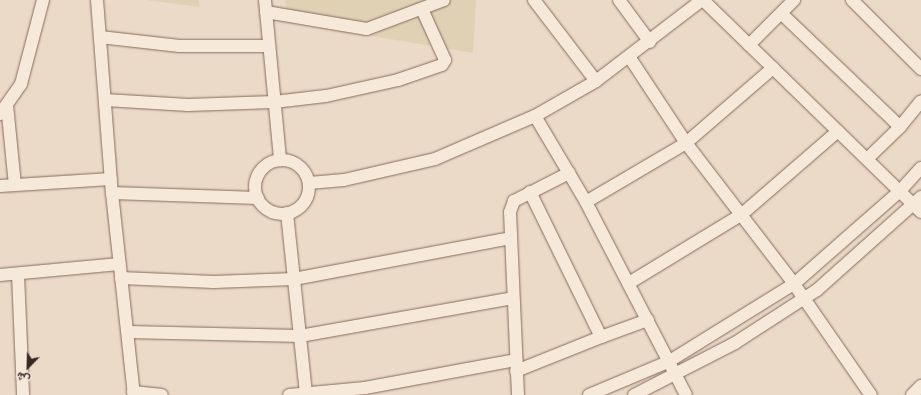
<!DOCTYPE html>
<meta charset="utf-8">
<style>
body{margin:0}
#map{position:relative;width:921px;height:395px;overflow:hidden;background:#ebdac7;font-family:"PT Serif",Vazirmatn,serif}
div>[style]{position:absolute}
.farmland>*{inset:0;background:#e0d1b5}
.roads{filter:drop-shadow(0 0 1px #866b5d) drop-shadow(0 0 1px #866b5d)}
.minor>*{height:12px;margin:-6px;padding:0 6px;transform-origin:6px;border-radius:6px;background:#f7e9da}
.minor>.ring{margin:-6px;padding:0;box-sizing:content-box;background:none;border:12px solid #f7e9da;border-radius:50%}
span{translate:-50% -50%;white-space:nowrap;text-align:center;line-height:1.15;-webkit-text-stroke:3px #f3e5d6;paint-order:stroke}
.north{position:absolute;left:8px;top:347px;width:40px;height:40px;-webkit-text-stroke:3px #f3e5d6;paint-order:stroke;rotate:203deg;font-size:11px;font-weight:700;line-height:16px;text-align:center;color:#372720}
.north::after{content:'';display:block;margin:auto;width:14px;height:18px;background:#372720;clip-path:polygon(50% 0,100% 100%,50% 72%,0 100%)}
</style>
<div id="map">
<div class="farmland">
<div style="clip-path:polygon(146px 0,199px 0,200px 7px)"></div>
<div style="clip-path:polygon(285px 0,476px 0,473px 53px,289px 22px)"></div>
</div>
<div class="roads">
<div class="minor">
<div style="left:97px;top:0;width:194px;rotate:85.6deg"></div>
<div style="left:112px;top:193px;width:203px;rotate:83.8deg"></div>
<div style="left:265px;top:0;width:161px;rotate:84.6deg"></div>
<div style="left:534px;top:0;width:102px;rotate:52.6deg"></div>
<div style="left:619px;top:0;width:52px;rotate:53.6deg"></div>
<div style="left:703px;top:0;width:304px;rotate:44.2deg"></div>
<div style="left:852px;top:0;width:98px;rotate:45deg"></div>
<div style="left:266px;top:12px;width:102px;rotate:9.6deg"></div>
<div style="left:367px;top:29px;width:82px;rotate:-20.6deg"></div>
<div style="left:783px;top:15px;width:162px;rotate:43.7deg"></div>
<div style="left:100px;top:37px;width:80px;rotate:6.5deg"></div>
<div style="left:179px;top:46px;width:90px"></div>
<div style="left:749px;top:45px;width:64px;rotate:-45deg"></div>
<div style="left:630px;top:58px;width:102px;rotate:56.6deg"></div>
<div style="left:686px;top:143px;width:178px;rotate:52.5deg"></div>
<div style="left:794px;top:284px;width:135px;rotate:55.3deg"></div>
<div style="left:105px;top:100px;width:83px;rotate:3.4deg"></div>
<div style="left:188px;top:105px;width:86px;rotate:-2deg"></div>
<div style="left:274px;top:102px;width:52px;rotate:-6.6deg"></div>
<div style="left:326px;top:96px;width:74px;rotate:-12.5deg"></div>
<div style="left:398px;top:80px;width:46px;rotate:-18.8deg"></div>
<div style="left:442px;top:65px;width:6px;rotate:-59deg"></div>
<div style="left:445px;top:60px;width:56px;rotate:-114.3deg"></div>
<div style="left:7px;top:105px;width:80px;rotate:84.3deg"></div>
<div style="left:0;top:114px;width:37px;rotate:-55deg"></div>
<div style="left:21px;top:84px;width:87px;rotate:-75.3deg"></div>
<div style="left:535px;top:116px;width:100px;rotate:59.3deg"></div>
<div style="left:586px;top:202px;width:217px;rotate:62.6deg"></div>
<div style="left:867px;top:159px;width:46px;rotate:-44.1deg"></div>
<div style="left:900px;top:127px;width:33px;rotate:-51deg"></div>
<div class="ring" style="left:255px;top:160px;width:42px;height:42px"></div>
<div style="left:309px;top:183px;width:35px;rotate:-5deg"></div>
<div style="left:344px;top:180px;width:93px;rotate:-13deg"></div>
<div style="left:435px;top:159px;width:109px;rotate:-23.3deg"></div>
<div style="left:535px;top:116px;width:70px;rotate:-29.8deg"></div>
<div style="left:596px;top:81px;width:133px;rotate:-37.4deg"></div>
<div style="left:0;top:186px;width:111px;rotate:-3.6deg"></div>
<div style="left:530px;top:192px;width:161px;rotate:63.9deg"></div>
<div style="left:601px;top:337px;width:50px;rotate:-19.9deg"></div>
<div style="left:112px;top:193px;width:146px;rotate:2deg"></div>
<div style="left:586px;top:202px;width:116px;rotate:-30.5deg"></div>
<div style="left:686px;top:143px;width:115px;rotate:-40.8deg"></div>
<div style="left:287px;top:213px;width:183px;rotate:84deg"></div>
<div style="left:18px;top:274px;width:121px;rotate:87.6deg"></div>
<div style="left:0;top:275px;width:120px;rotate:-5.3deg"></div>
<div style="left:121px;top:278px;width:93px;rotate:2.5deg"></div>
<div style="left:214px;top:282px;width:80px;rotate:-2.1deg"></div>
<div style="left:294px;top:279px;width:220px;rotate:-10.7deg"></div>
<div style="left:629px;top:283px;width:131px;rotate:-31.3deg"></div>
<div style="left:741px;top:215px;width:128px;rotate:-40.9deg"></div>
<div style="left:128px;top:332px;width:172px;rotate:1.3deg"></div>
<div style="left:300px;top:336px;width:216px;rotate:-10.1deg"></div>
<div style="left:516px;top:371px;width:92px;rotate:-21.8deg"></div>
<div style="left:133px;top:392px;width:29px;rotate:6deg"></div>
<div style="left:289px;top:395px;width:76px;rotate:-5.3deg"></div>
<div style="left:365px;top:388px;width:154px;rotate:-10.5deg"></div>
<div style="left:518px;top:395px;width:183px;rotate:-92.5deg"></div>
<div style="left:510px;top:212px;width:12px;rotate:-70deg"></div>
<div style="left:514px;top:201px;width:62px;rotate:-27deg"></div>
<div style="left:589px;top:395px;width:86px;rotate:-22.7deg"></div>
<div style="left:668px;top:362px;width:148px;rotate:-31.8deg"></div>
<div style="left:794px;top:284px;width:141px;rotate:-41.3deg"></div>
<div style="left:900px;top:191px;width:31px;rotate:-48deg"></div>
<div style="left:634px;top:395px;width:114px;rotate:-27.2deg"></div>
<div style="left:735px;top:343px;width:98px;rotate:-32.9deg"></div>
<div style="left:817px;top:290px;width:140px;rotate:-41.8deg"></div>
<div style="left:912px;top:395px;width:13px;rotate:-45deg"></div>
</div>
</div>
<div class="north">ش</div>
</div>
